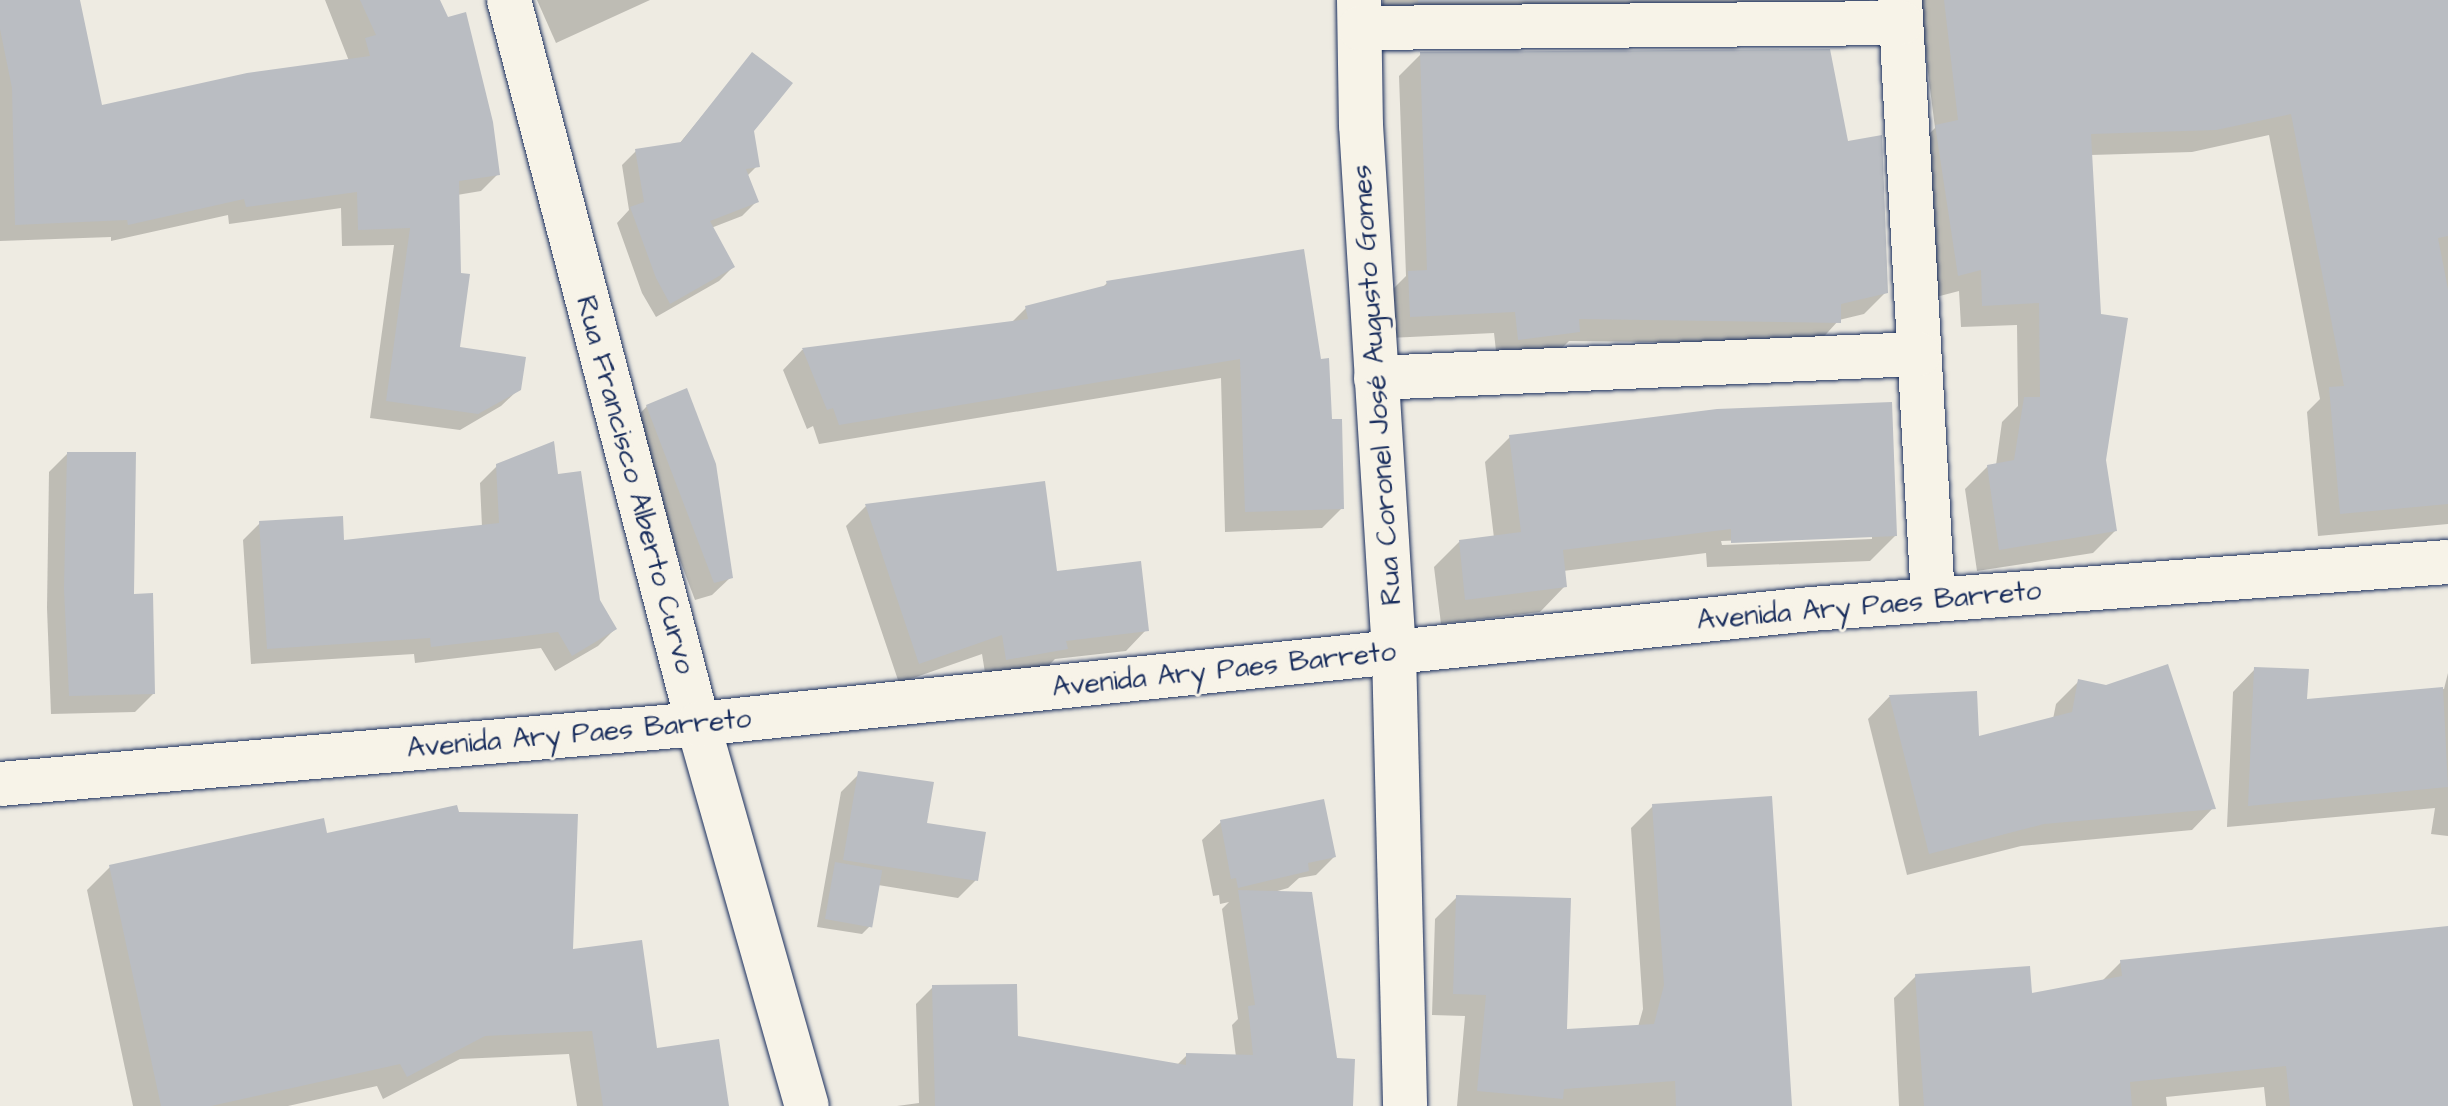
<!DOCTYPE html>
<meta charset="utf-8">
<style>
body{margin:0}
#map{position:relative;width:2448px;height:1106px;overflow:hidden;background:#eeebe2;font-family:"Architects Daughter",sans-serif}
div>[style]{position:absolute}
.shadow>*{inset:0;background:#0003}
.building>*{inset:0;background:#babdc2;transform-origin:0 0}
.roads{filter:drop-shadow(0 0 2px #1b2f5e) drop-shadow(0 0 2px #1b2f5e)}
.minor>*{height:44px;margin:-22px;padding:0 22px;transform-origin:22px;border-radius:22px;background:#f7f3e8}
span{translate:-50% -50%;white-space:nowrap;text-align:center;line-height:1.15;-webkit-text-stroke:6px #f7f3e8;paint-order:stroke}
.street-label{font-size:28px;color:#1b2f5e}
</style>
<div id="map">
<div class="shadow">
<div style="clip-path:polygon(0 0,78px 0,101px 107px,349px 61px,325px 0,438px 0,498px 174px,481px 191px,457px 195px,457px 348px,519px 389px,501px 406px,460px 430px,370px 418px,394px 245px,342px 246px,341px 208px,229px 224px,228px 215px,111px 241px,111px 237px,0 241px)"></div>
<div style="clip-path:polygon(537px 0,650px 0,556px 43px)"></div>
<div style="clip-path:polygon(1383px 0,1870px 0,1851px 18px,1383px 24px)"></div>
<div style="clip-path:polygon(1889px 0,2448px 0,2448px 524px,2318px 536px,2307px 412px,2320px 399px,2269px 135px,2192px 152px,2091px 155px,2104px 460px,2115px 531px,2093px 553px,1977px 571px,1965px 489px,1988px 466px,1996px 465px,2002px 422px,2018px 406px,2017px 325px,1961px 327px,1959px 291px,1936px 297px,1914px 149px,1935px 128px,1921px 17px)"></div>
<div style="clip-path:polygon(753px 54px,752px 130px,757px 166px,747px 176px,756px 202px,742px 216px,711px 228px,733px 267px,719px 281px,656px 317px,642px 293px,617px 223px,629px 210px,622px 165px,636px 151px,679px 144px)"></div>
<div style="clip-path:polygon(1421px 54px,1846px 144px,1886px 292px,1864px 314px,1839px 320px,1817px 344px,1569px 341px,1557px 353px,1497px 360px,1494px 333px,1389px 338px,1387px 295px,1406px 276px,1399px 76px)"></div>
<div style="clip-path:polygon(1302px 251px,1342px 508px,1322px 528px,1225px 532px,1221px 378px,819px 444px,813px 426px,807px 429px,783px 370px,802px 350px,1011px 323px,1026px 308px,1102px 288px,1107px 283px)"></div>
<div style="clip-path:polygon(647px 406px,731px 577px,712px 595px,695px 600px,629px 425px)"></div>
<div style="clip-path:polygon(evenodd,1510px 437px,1895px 536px,1870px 561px,1707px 567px,1706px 553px,1563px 571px,1565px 586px,1540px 612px,1441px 624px,1434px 567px,1459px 542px,1494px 538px,1485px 462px,1510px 437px,1872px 535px,1872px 539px,1722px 545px,1721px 541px,1872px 535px)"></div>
<div style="clip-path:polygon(554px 443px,556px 477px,598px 600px,615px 629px,598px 646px,555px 671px,541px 648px,415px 663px,414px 654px,251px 664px,243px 540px,260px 523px,343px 542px,482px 527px,480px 483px,497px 466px)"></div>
<div style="clip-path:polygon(67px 454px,132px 596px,153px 694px,135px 712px,51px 714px,47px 608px,49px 472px)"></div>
<div style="clip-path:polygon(866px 506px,1055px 573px,1146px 630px,1126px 651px,1055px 659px,1045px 669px,986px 679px,982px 654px,899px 683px,846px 526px)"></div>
<div style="clip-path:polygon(2255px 669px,2305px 702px,2444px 689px,2448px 673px,2448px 836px,2431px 834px,2435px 808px,2227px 827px,2233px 692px)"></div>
<div style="clip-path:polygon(2078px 682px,2213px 808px,2192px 830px,2021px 846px,1907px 875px,1868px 719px,1889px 697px,1975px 693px,1977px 739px,2053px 719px,2056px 704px)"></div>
<div style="clip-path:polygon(859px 774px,925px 825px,976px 880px,958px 898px,878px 885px,871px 925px,862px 934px,817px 927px,841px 792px)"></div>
<div style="clip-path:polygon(1653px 806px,1790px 1106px,1457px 1106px,1465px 1016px,1432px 1015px,1435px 919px,1457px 897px,1565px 1031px,1638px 1027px,1643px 1009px,1631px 828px)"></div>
<div style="clip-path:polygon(457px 814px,655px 1050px,727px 1106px,577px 1106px,569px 1054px,460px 1059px,383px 1099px,377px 1086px,288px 1106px,133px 1106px,87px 890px,110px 867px)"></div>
<div style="clip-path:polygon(1221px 822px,1334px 857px,1316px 875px,1299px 878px,1288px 888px,1274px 892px,1351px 1106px,897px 1106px,919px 1103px,916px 1004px,933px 987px,1016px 1038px,1177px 1065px,1187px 1055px,1236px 1057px,1232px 1025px,1238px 1019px,1222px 909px,1229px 902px,1220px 904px,1219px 895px,1213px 896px,1202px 840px)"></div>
<div style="clip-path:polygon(2448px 928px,2448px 1106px,2266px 1106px,2264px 1087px,2166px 1097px,2167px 1106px,1899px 1106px,1894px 998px,1916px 976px,2030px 995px,2101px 982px,2121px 962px)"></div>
</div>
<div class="building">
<div style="clip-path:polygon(0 0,80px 0,102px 105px,247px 73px,370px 56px,365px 38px,376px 35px,360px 0,440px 0,448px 17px,466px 12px,493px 122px,500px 175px,459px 181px,461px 273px,470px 274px,460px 347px,526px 357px,521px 390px,478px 414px,386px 401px,410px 228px,358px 230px,357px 192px,246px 207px,244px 199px,128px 225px,127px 220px,15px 225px,12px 88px,0 29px)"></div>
<div style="clip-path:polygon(1418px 0,1684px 0,1418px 2px)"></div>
<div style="clip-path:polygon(1944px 0,2448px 0,2448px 236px,2438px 238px,2448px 289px,2448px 504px,2340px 514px,2329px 387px,2344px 386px,2291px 114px,2216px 130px,2091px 134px,2101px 314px,2128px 318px,2106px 460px,2117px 531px,1999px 550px,1987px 465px,2014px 460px,2024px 397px,2040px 397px,2039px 303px,1982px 306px,1981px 270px,1958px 276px,1935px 125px,1958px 120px)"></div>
<div style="clip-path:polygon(1830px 49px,1848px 141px,1882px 135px,1888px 293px,1841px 304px,1841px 323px,1579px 319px,1580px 332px,1518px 340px,1515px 312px,1410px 317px,1408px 271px,1427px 270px,1420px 52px)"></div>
<div style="clip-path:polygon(752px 52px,793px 83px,754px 131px,760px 167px,746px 169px,759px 202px,710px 221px,735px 267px,670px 304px,656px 278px,630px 207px,644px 202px,635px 149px,681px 142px)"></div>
<div style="clip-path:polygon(1304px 249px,1321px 359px,1329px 358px,1332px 419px,1342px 419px,1344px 509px,1245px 512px,1240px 359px,839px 425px,833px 408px,827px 410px,802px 348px,1028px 319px,1025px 306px,1107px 285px,1106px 281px)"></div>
<div style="clip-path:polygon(687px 388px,716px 464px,733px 578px,714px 583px,646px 405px)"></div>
<div style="clip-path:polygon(1892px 402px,1897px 536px,1731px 543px,1731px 529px,1563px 550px,1567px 587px,1465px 600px,1459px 540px,1521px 532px,1509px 435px,1717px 409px)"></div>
<div style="clip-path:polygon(554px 441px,558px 474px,581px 471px,600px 600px,617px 629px,572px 656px,558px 632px,431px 647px,430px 638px,267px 649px,259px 521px,343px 516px,344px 540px,499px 523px,496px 464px)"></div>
<div style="clip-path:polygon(67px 452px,136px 452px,134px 594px,153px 593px,155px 694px,69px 696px,64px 589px)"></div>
<div style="clip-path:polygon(1045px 481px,1057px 571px,1141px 561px,1149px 631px,1066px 641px,1068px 649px,1006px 660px,1002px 635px,919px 664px,865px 504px)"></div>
<div style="clip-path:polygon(2168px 664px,2216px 809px,2044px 824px,1929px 854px,1889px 695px,1977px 691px,1979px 736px,2072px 712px,2078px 679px,2106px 685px)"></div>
<div style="clip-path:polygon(2254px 667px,2309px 669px,2307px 699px,2443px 687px,2448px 787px,2248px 806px)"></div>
<div style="clip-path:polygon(858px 771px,934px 782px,927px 823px,986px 832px,978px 881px,843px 860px)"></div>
<div style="clip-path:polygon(1772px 796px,1792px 1106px,1676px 1106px,1675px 1081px,1564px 1089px,1563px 1099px,1477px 1091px,1486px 995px,1453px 994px,1456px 895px,1571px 898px,1567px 1029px,1654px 1024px,1664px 985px,1652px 804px)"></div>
<div style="clip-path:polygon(1324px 799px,1336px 857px,1308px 863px,1309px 871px,1238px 888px,1236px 878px,1231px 879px,1220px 820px)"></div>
<div style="clip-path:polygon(457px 805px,459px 812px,578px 814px,573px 949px,642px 940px,657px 1048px,719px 1039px,729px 1106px,603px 1106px,592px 1031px,485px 1036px,407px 1077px,400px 1064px,211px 1106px,161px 1106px,109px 865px,324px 818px,327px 833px)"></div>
<div style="left:835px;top:862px;width:48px;height:58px;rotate:10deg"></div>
<div style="clip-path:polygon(1238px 890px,1312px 892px,1337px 1058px,1355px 1059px,1353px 1106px,935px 1106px,932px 985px,1017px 984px,1018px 1036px,1186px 1065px,1186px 1053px,1253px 1055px,1248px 1006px,1255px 1005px)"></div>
<div style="clip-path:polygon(2448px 926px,2448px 1106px,2290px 1106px,2286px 1066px,2130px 1082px,2132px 1106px,1924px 1106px,1915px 974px,2030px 966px,2032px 993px,2122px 976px,2120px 960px)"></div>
</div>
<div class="roads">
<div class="minor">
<div style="left:509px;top:0;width:748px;rotate:75.37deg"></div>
<div style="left:698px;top:724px;width:397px;rotate:74.1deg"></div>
<div style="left:1359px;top:0;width:125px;rotate:89.1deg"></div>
<div style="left:1361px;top:125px;width:528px;rotate:86.42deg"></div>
<div style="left:1394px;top:652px;width:454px;rotate:88.6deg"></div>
<div style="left:1900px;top:0;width:600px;rotate:86.85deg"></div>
<div style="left:1360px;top:28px;width:541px;rotate:-0.53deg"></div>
<div style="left:1376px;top:378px;width:543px;rotate:-2.54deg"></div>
<div style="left:0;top:784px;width:701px;rotate:-4.91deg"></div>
<div style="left:698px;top:724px;width:1119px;rotate:-5.9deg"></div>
<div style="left:1811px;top:609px;width:639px;rotate:-4.22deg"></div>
</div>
</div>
<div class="street-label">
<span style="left:1377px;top:385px;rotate:-94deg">Rua Coronel José Augusto Gomes</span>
<span style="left:635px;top:485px;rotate:75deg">Rua Francisco Alberto Curvo</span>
<span style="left:1869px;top:606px;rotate:-5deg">Avenida Ary Paes Barreto</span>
<span style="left:1224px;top:670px;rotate:-6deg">Avenida Ary Paes Barreto</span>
<span style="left:579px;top:734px;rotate:-5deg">Avenida Ary Paes Barreto</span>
</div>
</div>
